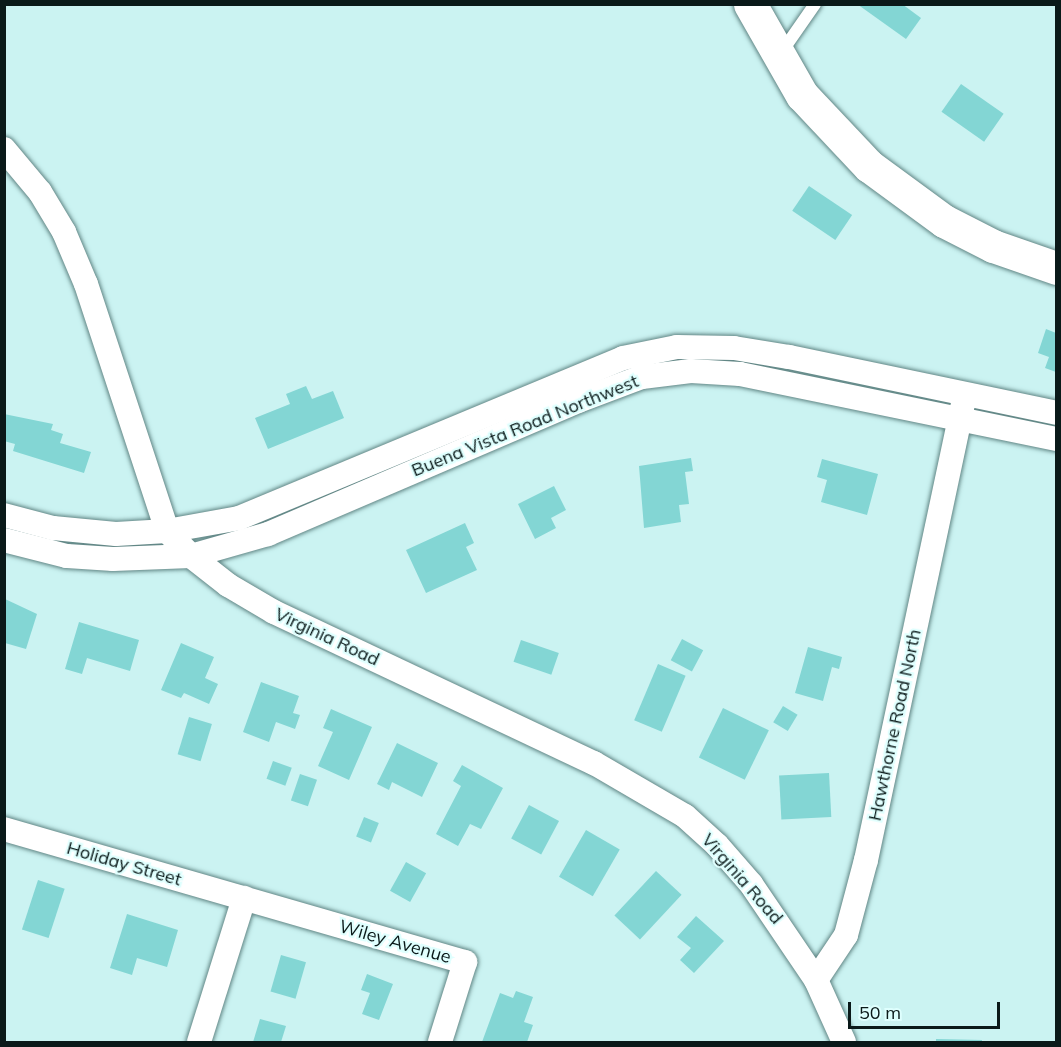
<!DOCTYPE html>
<style>
body{margin:0}
#map{position:relative;width:1061px;height:1047px;overflow:hidden;background:#cbf3f2;font-family:Mulish,sans-serif}
div>[style]{position:absolute}
.building>*{inset:0;background:#83d6d4;transform-origin:0 0}
.roads{filter:drop-shadow(0 0 2px #618685) drop-shadow(0 0 2px #618685)}
.lane>*{height:12px;margin:-6px;padding:0 6px;transform-origin:6px;border-radius:6px;background:#fff}
.street>*{height:24px;margin:-12px;padding:0 12px;transform-origin:12px;border-radius:12px;background:#fff}
.secondary>*{height:33px;margin:-16.5px;padding:0 16.5px;transform-origin:16.5px;border-radius:16.5px;background:#fff}
span{translate:-50% -50%;white-space:nowrap;text-align:center;line-height:1.15;-webkit-text-stroke:4.5px #dffffe;paint-order:stroke}
.street-label{font-size:18px;color:#0a1919}
.frame{position:absolute;inset:0;border:6px solid #0a1919;pointer-events:none}
.scale{position:absolute;left:848px;top:1002px;width:152px;height:27px;box-sizing:border-box;border:3px solid #0a1919;border-top:0;padding-left:8px;font-size:18px;line-height:21px;white-space:nowrap;color:#0a1919;-webkit-text-stroke:4px #dffffe;paint-order:stroke}
</style>
<div id="map">
<div class="building">
<div style="clip-path:polygon(857px 4px,902px 4px,921px 18px,906px 39px)"></div>
<div style="left:961px;top:84px;width:52px;height:34px;rotate:35deg"></div>
<div style="left:809px;top:186px;width:52px;height:30px;rotate:34deg"></div>
<div style="clip-path:polygon(1046px 329px,1056px 333px,1056px 372px,1045px 368px,1049px 357px,1038px 353px)"></div>
<div style="clip-path:polygon(306px 386px,312px 399px,333px 391px,344px 418px,268px 449px,255px 418px,290px 404px,286px 394px)"></div>
<div style="clip-path:polygon(4px 414px,53px 424px,51px 430px,63px 434px,60px 443px,91px 452px,84px 473px,13px 451px,15px 444px,4px 441px)"></div>
<div style="clip-path:polygon(691px 458px,693px 471px,685px 472px,689px 504px,679px 505px,681px 522px,644px 528px,639px 466px)"></div>
<div style="clip-path:polygon(822px 459px,878px 474px,867px 515px,821px 502px,827px 480px,817px 477px)"></div>
<div style="clip-path:polygon(554px 486px,566px 510px,551px 518px,556px 528px,535px 539px,518px 504px)"></div>
<div style="clip-path:polygon(465px 523px,474px 543px,466px 547px,477px 570px,426px 593px,406px 550px)"></div>
<div style="clip-path:polygon(5px 599px,37px 614px,26px 649px,5px 643px)"></div>
<div style="clip-path:polygon(79px 622px,139px 640px,130px 671px,87px 658px,82px 674px,65px 669px)"></div>
<div style="left:682px;top:639px;width:24px;height:24px;rotate:28deg"></div>
<div style="left:521px;top:640px;width:40px;height:23px;rotate:19deg"></div>
<div style="clip-path:polygon(181px 643px,214px 657px,205px 678px,218px 684px,209px 704px,184px 693px,181px 698px,161px 690px)"></div>
<div style="clip-path:polygon(808px 647px,842px 657px,839px 669px,832px 667px,823px 701px,795px 693px)"></div>
<div style="left:658px;top:664px;width:30px;height:61px;rotate:23deg"></div>
<div style="clip-path:polygon(261px 682px,299px 696px,293px 713px,300px 715px,295px 729px,276px 722px,269px 742px,243px 732px)"></div>
<div style="left:783px;top:706px;width:17px;height:19px;rotate:31deg"></div>
<div style="left:723px;top:708px;width:51px;height:55px;rotate:26deg"></div>
<div style="clip-path:polygon(331px 709px,372px 727px,349px 780px,318px 766px,333px 732px,323px 728px)"></div>
<div style="left:189px;top:717px;width:24px;height:39px;rotate:17deg"></div>
<div style="clip-path:polygon(397px 743px,438px 763px,422px 797px,392px 782px,389px 790px,377px 784px)"></div>
<div style="left:273px;top:761px;width:20px;height:19px;rotate:20deg"></div>
<div style="clip-path:polygon(462px 765px,503px 788px,481px 829px,470px 824px,458px 846px,436px 834px,461px 786px,453px 781px)"></div>
<div style="left:829px;top:773px;width:44px;height:50px;rotate:87deg"></div>
<div style="left:300px;top:774px;width:18px;height:28px;rotate:19deg"></div>
<div style="left:529px;top:805px;width:34px;height:38px;rotate:28deg"></div>
<div style="left:364px;top:817px;width:16px;height:21px;rotate:22deg"></div>
<div style="left:586px;top:830px;width:39px;height:54px;rotate:30deg"></div>
<div style="left:406px;top:862px;width:23px;height:33px;rotate:29deg"></div>
<div style="left:656px;top:871px;width:35px;height:61px;rotate:43deg"></div>
<div style="left:38px;top:880px;width:28px;height:52px;rotate:18deg"></div>
<div style="clip-path:polygon(127px 914px,178px 930px,167px 967px,137px 958px,132px 975px,110px 968px)"></div>
<div style="clip-path:polygon(696px 916px,724px 941px,694px 973px,680px 960px,691px 948px,677px 937px)"></div>
<div style="left:281px;top:955px;width:26px;height:38px;rotate:16deg"></div>
<div style="clip-path:polygon(367px 974px,393px 984px,379px 1020px,362px 1014px,370px 993px,361px 990px)"></div>
<div style="clip-path:polygon(516px 991px,533px 997px,524px 1022px,533px 1025px,527px 1042px,482px 1042px,500px 993px,513px 998px)"></div>
<div style="clip-path:polygon(260px 1019px,286px 1026px,281px 1042px,253px 1042px)"></div>
<div style="clip-path:polygon(936px 1039px,982px 1040px,982px 1042px,936px 1042px)"></div>
</div>
<div class="roads">
<div class="lane">
<div style="left:781px;top:53px;width:60px;rotate:-55.2deg"></div>
</div>
<div class="street">
<div style="left:4px;top:149px;width:56px;rotate:50.1deg"></div>
<div style="left:40px;top:192px;width:47px;rotate:59deg"></div>
<div style="left:64px;top:232px;width:56px;rotate:67.1deg"></div>
<div style="left:86px;top:284px;width:260px;rotate:71.8deg"></div>
<div style="left:167px;top:531px;width:35px;rotate:46deg"></div>
<div style="left:191px;top:556px;width:47px;rotate:38.1deg"></div>
<div style="left:228px;top:585px;width:53px;rotate:30.4deg"></div>
<div style="left:274px;top:612px;width:354px;rotate:25.3deg"></div>
<div style="left:594px;top:763px;width:105px;rotate:30.2deg"></div>
<div style="left:685px;top:816px;width:43px;rotate:42.2deg"></div>
<div style="left:717px;top:845px;width:52px;rotate:48.9deg"></div>
<div style="left:751px;top:884px;width:116px;rotate:55.9deg"></div>
<div style="left:4px;top:515px;width:51px;rotate:14.9deg"></div>
<div style="left:53px;top:528px;width:63px;rotate:5.4deg"></div>
<div style="left:116px;top:534px;width:51px;rotate:-3.4deg"></div>
<div style="left:167px;top:531px;width:73px;rotate:-10.2deg"></div>
<div style="left:239px;top:518px;width:416px;rotate:-22.6deg"></div>
<div style="left:623px;top:358px;width:55px;rotate:-11.5deg"></div>
<div style="left:677px;top:347px;width:57px;rotate:1deg"></div>
<div style="left:734px;top:348px;width:56px;rotate:9.3deg"></div>
<div style="left:789px;top:357px;width:273px;rotate:11.8deg"></div>
<div style="left:4px;top:540px;width:65px;rotate:14.3deg"></div>
<div style="left:67px;top:556px;width:46px;rotate:3.7deg"></div>
<div style="left:113px;top:559px;width:78px;rotate:-2.2deg"></div>
<div style="left:191px;top:556px;width:80px;rotate:-15.9deg"></div>
<div style="left:268px;top:534px;width:337px;rotate:-23.2deg"></div>
<div style="left:578px;top:401px;width:68px;rotate:-20.6deg"></div>
<div style="left:642px;top:377px;width:49px;rotate:-7deg"></div>
<div style="left:691px;top:371px;width:49px;rotate:3.5deg"></div>
<div style="left:740px;top:374px;width:323px;rotate:11.6deg"></div>
<div style="left:4px;top:829px;width:480px;rotate:16.1deg"></div>
<div style="left:465px;top:962px;width:84px;rotate:107.4deg"></div>
<div style="left:199px;top:1042px;width:151px;rotate:-72.6deg"></div>
<div style="left:844px;top:1042px;width:68px;rotate:-114.3deg"></div>
<div style="left:816px;top:980px;width:54px;rotate:-56.3deg"></div>
<div style="left:846px;top:935px;width:78px;rotate:-75.1deg"></div>
<div style="left:866px;top:860px;width:466px;rotate:-78deg"></div>
</div>
<div class="secondary">
<div style="left:750px;top:4px;width:105px;rotate:60.3deg"></div>
<div style="left:802px;top:95px;width:98px;rotate:46.7deg"></div>
<div style="left:869px;top:166px;width:93px;rotate:36.3deg"></div>
<div style="left:944px;top:221px;width:55px;rotate:27deg"></div>
<div style="left:993px;top:246px;width:67px;rotate:19.2deg"></div>
</div>
</div>
<div class="street-label">
<span style="left:525px;top:426px;rotate:-22deg">Buena Vista Road Northwest</span>
<span style="left:327px;top:637px;rotate:25deg">Virginia Road</span>
<span style="left:895px;top:725px;rotate:-78deg">Hawthorne Road North</span>
<span style="left:124px;top:864px;rotate:16deg">Holiday Street</span>
<span style="left:742px;top:879px;rotate:49deg">Virginia Road</span>
<span style="left:395px;top:942px;rotate:16deg">Wiley Avenue</span>
</div>
<div class="frame"></div>
<div class="scale">50 m</div>
</div>
